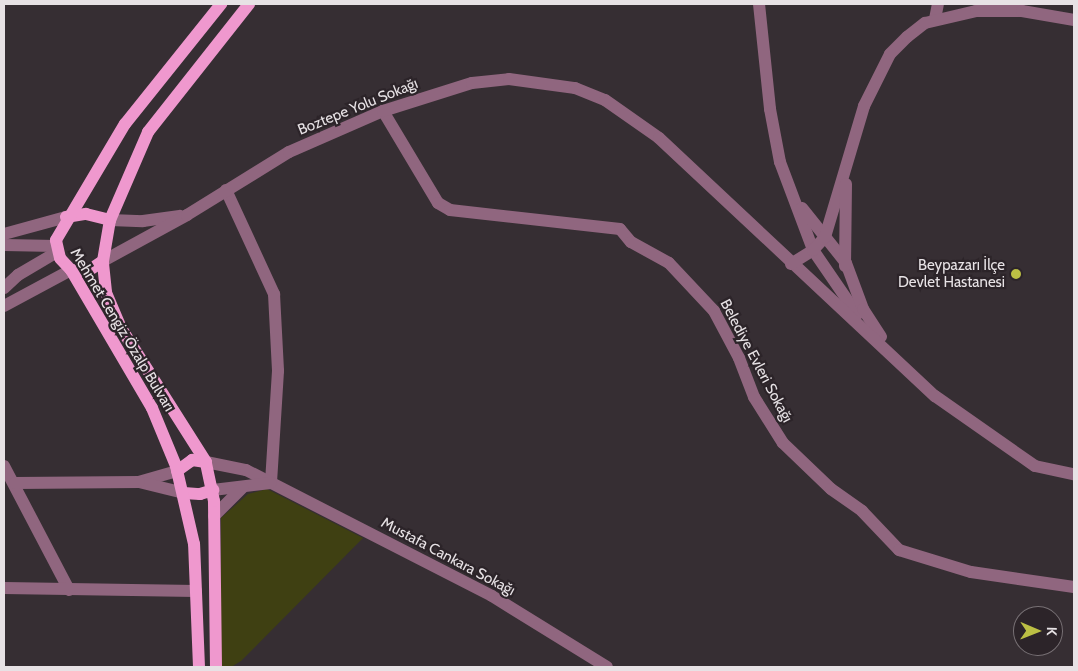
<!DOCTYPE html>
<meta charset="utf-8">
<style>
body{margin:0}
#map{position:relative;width:1078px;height:671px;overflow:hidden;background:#362e33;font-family:Cabin,sans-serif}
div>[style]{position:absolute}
.green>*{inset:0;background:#3f4012}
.minor>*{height:12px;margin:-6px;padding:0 6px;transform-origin:6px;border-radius:6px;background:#90667f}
.major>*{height:12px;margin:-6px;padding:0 6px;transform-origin:6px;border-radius:6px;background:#ef98ce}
.dots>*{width:14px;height:14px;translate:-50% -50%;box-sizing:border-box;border:2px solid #2c2429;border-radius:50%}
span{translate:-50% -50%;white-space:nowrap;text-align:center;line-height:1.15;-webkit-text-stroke:4.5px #2c2429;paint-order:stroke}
.street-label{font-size:15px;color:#e7e2e5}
.poi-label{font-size:15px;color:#e7e2e5}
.right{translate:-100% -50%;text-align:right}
.frame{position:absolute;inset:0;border:5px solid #e7e2e5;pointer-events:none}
.north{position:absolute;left:1013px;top:606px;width:50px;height:50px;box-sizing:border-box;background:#2c2429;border:1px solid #777074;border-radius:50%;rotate:91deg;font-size:14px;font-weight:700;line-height:20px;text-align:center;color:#e7e2e5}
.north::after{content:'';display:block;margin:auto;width:18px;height:22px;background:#bcbf44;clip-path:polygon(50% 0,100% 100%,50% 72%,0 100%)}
</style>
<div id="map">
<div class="green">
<div style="clip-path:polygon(267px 489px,363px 538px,241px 661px,231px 667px,221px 667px,221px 518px,248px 494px)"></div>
</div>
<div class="minor">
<div style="left:759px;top:4px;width:106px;rotate:84deg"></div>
<div style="left:770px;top:109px;width:54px;rotate:79.3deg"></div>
<div style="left:780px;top:162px;width:94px;rotate:69.4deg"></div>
<div style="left:813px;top:250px;width:78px;rotate:55.5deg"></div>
<div style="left:935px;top:19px;width:15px;rotate:-79deg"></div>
<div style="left:383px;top:111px;width:107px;rotate:59.1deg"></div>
<div style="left:438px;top:203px;width:14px;rotate:30deg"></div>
<div style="left:450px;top:210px;width:171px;rotate:6.4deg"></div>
<div style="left:620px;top:229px;width:17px;rotate:50deg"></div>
<div style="left:631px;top:242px;width:43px;rotate:28.9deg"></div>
<div style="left:669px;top:263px;width:66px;rotate:46.8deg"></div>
<div style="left:714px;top:311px;width:53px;rotate:62deg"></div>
<div style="left:739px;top:358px;width:42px;rotate:69deg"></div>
<div style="left:754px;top:397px;width:54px;rotate:57.8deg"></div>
<div style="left:783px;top:443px;width:66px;rotate:43.8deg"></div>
<div style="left:831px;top:489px;width:38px;rotate:35deg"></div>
<div style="left:862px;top:511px;width:54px;rotate:46.5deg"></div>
<div style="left:899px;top:550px;width:75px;rotate:17deg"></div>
<div style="left:971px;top:572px;width:104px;rotate:8.3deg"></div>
<div style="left:226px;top:190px;width:115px;rotate:65.2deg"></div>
<div style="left:274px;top:294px;width:77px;rotate:87deg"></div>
<div style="left:278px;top:371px;width:112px;rotate:93.6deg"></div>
<div style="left:802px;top:208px;width:70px;rotate:51.3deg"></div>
<div style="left:846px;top:263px;width:49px;rotate:69.7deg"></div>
<div style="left:863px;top:309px;width:33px;rotate:57deg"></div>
<div style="left:110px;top:220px;width:33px;rotate:2deg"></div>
<div style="left:143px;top:221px;width:37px;rotate:-8deg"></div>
<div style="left:4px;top:234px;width:64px;rotate:-15.3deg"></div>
<div style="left:4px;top:245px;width:52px;rotate:1.1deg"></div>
<div style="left:103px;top:261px;width:96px;rotate:-28.7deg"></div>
<div style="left:187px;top:215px;width:120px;rotate:-31.7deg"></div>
<div style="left:289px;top:152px;width:103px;rotate:-23.6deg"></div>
<div style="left:383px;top:111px;width:93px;rotate:-17.5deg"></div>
<div style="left:472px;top:83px;width:37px;rotate:-6deg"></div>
<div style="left:509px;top:79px;width:67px;rotate:7.8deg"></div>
<div style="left:575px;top:88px;width:32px;rotate:22deg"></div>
<div style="left:605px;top:100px;width:66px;rotate:35.1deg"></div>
<div style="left:659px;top:138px;width:378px;rotate:43.1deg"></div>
<div style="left:935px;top:396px;width:122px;rotate:35deg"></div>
<div style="left:1035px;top:466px;width:40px;rotate:12deg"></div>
<div style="left:791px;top:264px;width:26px;rotate:-32deg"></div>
<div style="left:813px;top:250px;width:18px;rotate:-47deg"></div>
<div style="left:825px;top:237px;width:137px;rotate:-73.4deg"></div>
<div style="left:864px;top:106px;width:58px;rotate:-63.4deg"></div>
<div style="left:890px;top:54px;width:24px;rotate:-45deg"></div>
<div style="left:907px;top:37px;width:23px;rotate:-38deg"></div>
<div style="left:925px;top:23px;width:52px;rotate:-13.2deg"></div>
<div style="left:976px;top:11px;width:46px"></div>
<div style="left:1022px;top:11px;width:53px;rotate:9.8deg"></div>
<div style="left:845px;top:266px;width:82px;rotate:-89.3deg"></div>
<div style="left:4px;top:288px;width:19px;rotate:-43deg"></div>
<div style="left:18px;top:275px;width:45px;rotate:-30.5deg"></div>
<div style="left:4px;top:306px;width:76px;rotate:-28.2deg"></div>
<div style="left:206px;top:462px;width:41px;rotate:11.3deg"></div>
<div style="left:246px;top:470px;width:276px;rotate:27.1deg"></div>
<div style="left:492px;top:596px;width:135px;rotate:31.7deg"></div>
<div style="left:4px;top:466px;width:140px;rotate:62.3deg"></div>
<div style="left:177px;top:471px;width:40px;rotate:164deg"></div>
<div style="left:139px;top:482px;width:46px;rotate:13.7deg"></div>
<div style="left:15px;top:483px;width:124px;rotate:-0.5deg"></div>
<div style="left:213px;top:490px;width:58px;rotate:-6.9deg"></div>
<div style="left:214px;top:516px;width:40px;rotate:-45deg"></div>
<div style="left:4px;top:588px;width:192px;rotate:0.9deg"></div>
</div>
<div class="major">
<div style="left:66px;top:217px;width:20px;rotate:-9deg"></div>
<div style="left:86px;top:214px;width:25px;rotate:14deg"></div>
<div style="left:71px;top:270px;width:17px;rotate:3deg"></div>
<div style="left:88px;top:271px;width:18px;rotate:-34deg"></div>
<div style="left:177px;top:471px;width:19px;rotate:-36deg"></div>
<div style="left:192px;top:460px;width:14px;rotate:8deg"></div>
<div style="left:184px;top:493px;width:16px;rotate:4deg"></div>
<div style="left:200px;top:494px;width:14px;rotate:-17deg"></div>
<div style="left:199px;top:667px;width:123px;rotate:-92.3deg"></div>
<div style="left:194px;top:544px;width:80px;rotate:-103deg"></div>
<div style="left:176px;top:466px;width:63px;rotate:-112.5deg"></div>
<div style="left:152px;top:408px;width:160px;rotate:-120.4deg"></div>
<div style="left:71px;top:270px;width:16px;rotate:-133deg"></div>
<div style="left:60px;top:258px;width:18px;rotate:-103deg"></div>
<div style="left:56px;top:240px;width:135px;rotate:-59.3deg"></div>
<div style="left:125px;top:124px;width:154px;rotate:-51.3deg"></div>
<div style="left:216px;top:667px;width:166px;rotate:-90.7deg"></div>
<div style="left:214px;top:501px;width:40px;rotate:-102deg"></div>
<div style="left:206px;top:462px;width:159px;rotate:-122.4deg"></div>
<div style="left:121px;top:328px;width:39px;rotate:-113deg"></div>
<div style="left:106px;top:292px;width:31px;rotate:-96deg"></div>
<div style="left:103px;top:261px;width:42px;rotate:-80.3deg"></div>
<div style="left:110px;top:220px;width:96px;rotate:-66.6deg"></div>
<div style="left:148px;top:132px;width:163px;rotate:-51.7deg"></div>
</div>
<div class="dots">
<div style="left:1016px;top:274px;background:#bcbf44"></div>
</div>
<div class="street-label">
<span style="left:358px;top:107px;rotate:-22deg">Boztepe Yolu Sokağı</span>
<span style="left:122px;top:330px;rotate:59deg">Mehmet Cengiz Özalp Bulvarı</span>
<span style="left:756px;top:361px;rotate:62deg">Belediye Evleri Sokağı</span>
<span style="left:448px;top:557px;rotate:28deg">Mustafa Cankara Sokağı</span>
</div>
<div class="poi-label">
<span class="right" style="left:1005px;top:274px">Beypazarı İlçe<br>Devlet Hastanesi</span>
</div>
<div class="frame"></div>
<div class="north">K</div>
</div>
